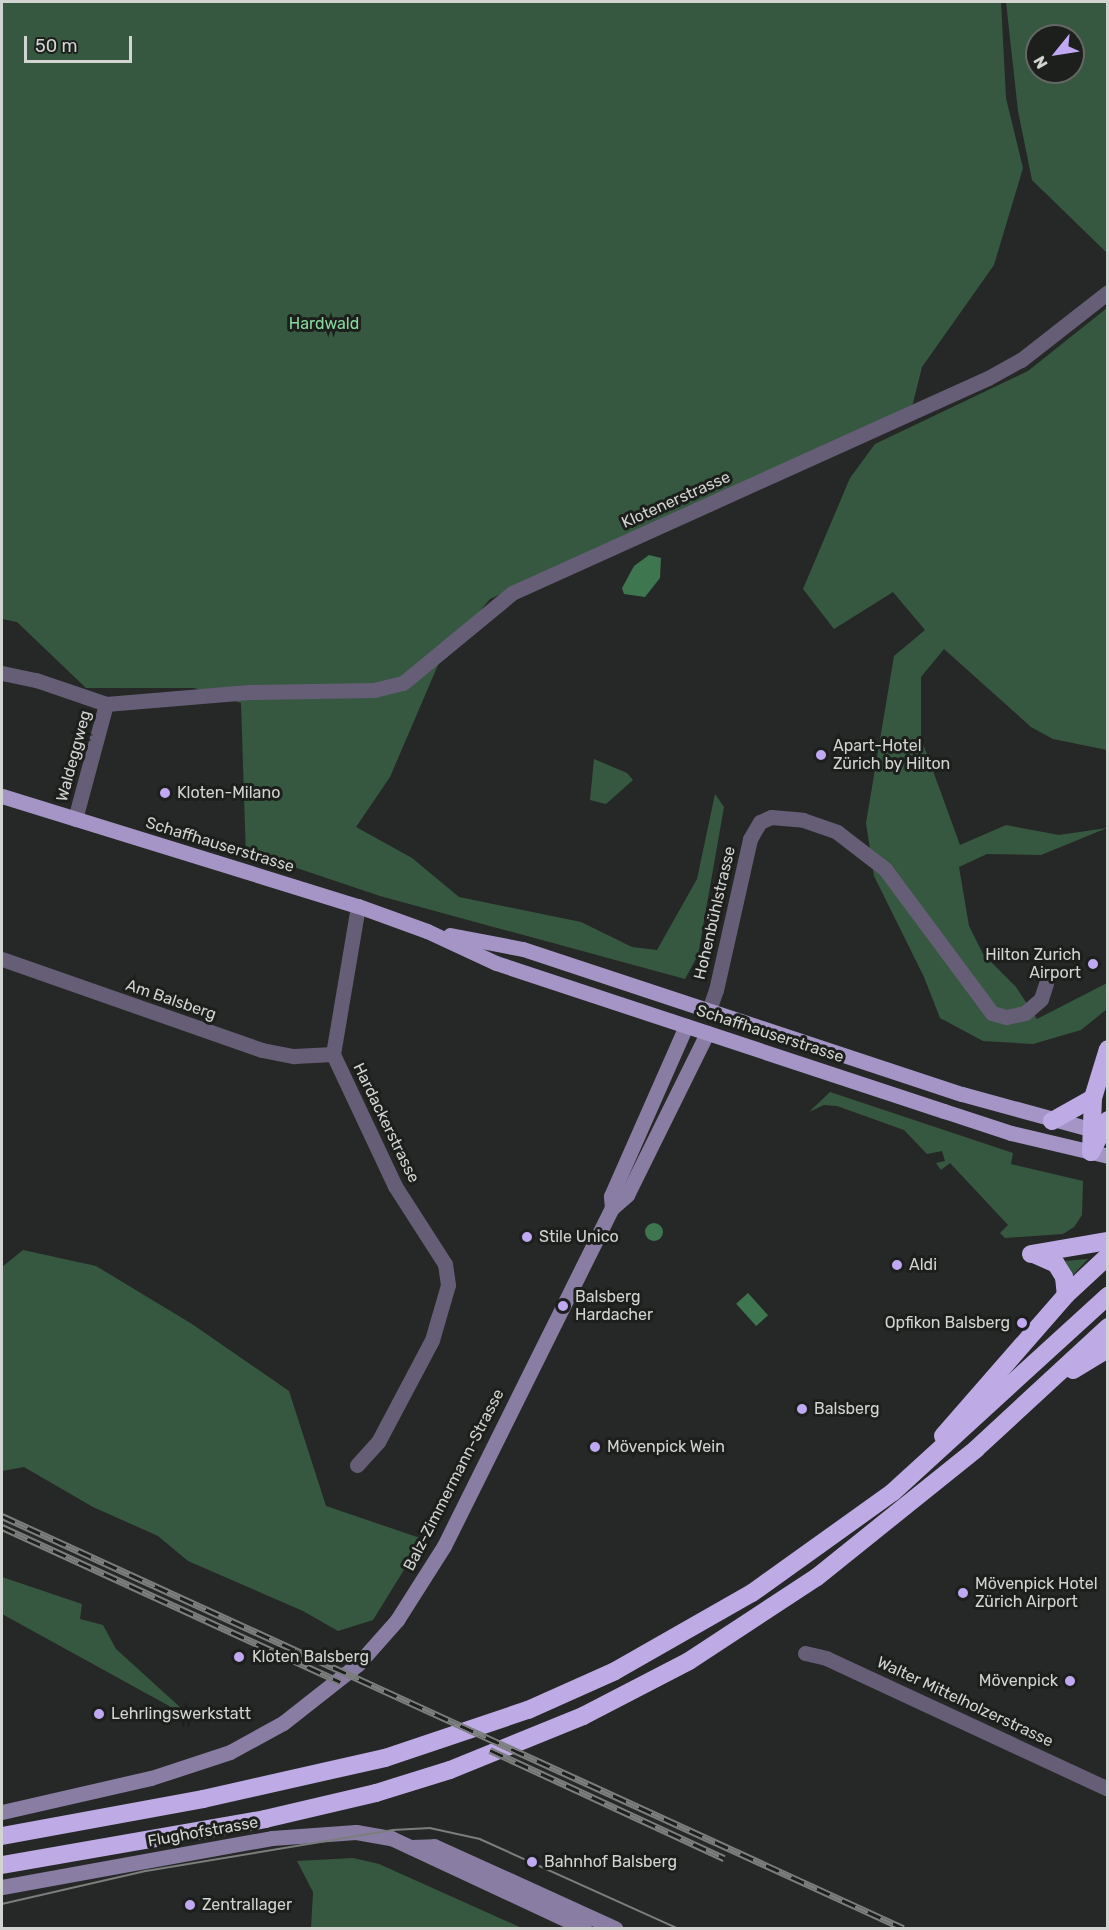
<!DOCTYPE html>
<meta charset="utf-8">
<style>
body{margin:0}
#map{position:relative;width:1109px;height:1930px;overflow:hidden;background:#252826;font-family:Rubik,sans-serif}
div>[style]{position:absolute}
.green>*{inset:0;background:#375840}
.water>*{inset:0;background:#3e764f;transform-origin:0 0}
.round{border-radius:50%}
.minor>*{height:15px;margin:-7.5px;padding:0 7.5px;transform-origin:7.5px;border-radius:7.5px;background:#665e76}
.secondary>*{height:15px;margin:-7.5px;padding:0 7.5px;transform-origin:7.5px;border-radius:7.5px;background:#897da3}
.primary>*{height:15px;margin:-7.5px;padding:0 7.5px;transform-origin:7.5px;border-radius:7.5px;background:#a595c6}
.motorway>*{height:18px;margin:-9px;padding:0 9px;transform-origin:9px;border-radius:9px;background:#beaae5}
.tram>*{height:1.5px;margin:-0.75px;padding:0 0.75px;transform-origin:0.75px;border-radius:0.75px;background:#7b7e7c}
.rail>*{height:7px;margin-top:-3.5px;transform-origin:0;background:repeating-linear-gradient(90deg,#1c1f1c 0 14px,#7b7e7c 0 28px);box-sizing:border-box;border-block:2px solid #7b7e7c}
.dots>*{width:16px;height:16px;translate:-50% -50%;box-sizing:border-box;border:3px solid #1c1f1c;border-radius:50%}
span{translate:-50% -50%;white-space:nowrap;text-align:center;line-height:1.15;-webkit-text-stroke:6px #1c1f1c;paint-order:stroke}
.park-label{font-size:16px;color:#87d99e}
.street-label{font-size:16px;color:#d2d4d2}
.poi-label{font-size:16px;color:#d2d4d2}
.left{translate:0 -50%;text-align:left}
.right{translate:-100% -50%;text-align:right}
.frame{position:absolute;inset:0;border:3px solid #d2d4d2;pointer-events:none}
.north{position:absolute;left:1025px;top:24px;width:60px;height:60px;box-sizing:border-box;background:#1c1f1c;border:2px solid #656765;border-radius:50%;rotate:240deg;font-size:16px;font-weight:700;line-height:24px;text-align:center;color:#d2d4d2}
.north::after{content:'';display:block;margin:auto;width:21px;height:27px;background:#c1a8f3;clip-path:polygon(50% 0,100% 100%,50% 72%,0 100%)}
.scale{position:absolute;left:24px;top:36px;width:108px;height:27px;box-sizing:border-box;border:3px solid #d2d4d2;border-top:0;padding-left:8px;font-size:18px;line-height:21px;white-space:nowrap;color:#d2d4d2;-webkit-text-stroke:4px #1c1f1c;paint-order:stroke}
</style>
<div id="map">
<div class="green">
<div style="clip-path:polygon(2px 2px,1001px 2px,1006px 98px,1023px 168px,994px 265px,922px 367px,912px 407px,490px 599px,441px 658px,390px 777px,356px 827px,412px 858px,459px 897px,581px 922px,632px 947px,657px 950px,697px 879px,715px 794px,724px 807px,698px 955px,685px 979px,380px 896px,255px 854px,246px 858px,241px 703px,194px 688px,86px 688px,17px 622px,2px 619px)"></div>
<div style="clip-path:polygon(evenodd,1006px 2px,1107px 2px,1107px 253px,1032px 180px,1018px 111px,1006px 2px,1037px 36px,1073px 36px,1073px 72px,1037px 72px,1037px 36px)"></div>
<div style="clip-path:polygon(1107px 308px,1107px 750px,1053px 739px,1031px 727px,944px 649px,921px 677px,921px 738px,960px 845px,1006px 825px,1059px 835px,1107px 828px,1041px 855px,987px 854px,959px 867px,969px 926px,983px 954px,1016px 987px,1037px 1019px,1107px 983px,1107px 1009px,1081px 1030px,1033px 1044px,983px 1041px,940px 1018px,924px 977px,874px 876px,866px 823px,894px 656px,925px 630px,893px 592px,834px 629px,803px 589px,850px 478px,875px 444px,1028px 371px)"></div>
<div style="clip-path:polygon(594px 759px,627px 773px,633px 780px,606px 804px,590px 800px)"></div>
<div style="clip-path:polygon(830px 1092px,1013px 1153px,1011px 1164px,1083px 1181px,1082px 1215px,1074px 1227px,1063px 1234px,1005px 1238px,1000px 1233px,1008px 1225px,950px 1163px,941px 1170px,936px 1163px,945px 1161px,942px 1151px,927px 1154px,904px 1130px,837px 1106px,824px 1105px,809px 1112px)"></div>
<div style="clip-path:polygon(23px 1250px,96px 1266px,192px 1324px,289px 1391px,326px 1506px,423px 1539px,373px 1620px,338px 1631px,303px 1611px,188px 1561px,158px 1536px,93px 1507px,24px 1467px,2px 1471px,2px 1267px)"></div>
<div style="clip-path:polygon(1088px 1259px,1072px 1276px,1064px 1261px)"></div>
<div style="clip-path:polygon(2px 1577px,82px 1604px,80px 1619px,103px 1625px,116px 1649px,181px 1708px,171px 1707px,2px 1614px)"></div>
<div style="clip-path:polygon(353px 1858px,379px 1864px,522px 1928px,311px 1928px,313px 1892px,297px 1861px)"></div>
</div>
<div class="water">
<div style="clip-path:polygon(649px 555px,661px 558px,660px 578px,645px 597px,624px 594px,622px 588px,634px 566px)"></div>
<div class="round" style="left:645px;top:1223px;width:18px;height:18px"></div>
<div style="left:748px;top:1293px;width:30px;height:16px;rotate:48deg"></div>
</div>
<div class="minor">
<div style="left:2px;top:673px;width:35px;rotate:12deg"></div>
<div style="left:36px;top:680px;width:74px;rotate:18.9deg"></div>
<div style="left:106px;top:704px;width:144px;rotate:-4.8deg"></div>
<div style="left:250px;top:692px;width:124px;rotate:-0.9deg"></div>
<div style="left:374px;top:690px;width:30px;rotate:-14deg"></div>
<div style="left:403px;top:683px;width:141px;rotate:-39.5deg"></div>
<div style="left:512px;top:593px;width:522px;rotate:-24.31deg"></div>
<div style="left:988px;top:378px;width:38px;rotate:-29deg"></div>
<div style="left:1021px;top:360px;width:110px;rotate:-38deg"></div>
<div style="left:75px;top:819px;width:119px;rotate:-74.9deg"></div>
<div style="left:2px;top:959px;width:275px;rotate:19.3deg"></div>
<div style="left:262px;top:1050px;width:33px;rotate:11deg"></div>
<div style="left:294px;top:1056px;width:39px;rotate:-3deg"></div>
<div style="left:709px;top:1010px;width:21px;rotate:-71deg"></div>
<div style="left:716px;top:990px;width:155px;rotate:-77.3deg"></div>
<div style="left:750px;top:839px;width:20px;rotate:-60deg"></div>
<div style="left:760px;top:822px;width:12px;rotate:-24deg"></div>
<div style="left:771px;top:817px;width:32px;rotate:5deg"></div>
<div style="left:803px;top:820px;width:36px;rotate:19deg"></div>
<div style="left:837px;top:832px;width:61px;rotate:37.6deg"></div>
<div style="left:885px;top:869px;width:179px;rotate:53.4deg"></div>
<div style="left:992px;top:1013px;width:15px;rotate:16deg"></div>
<div style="left:1006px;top:1017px;width:19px;rotate:-12deg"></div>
<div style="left:1025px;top:1013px;width:21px;rotate:-41deg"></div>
<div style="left:1041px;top:999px;width:16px;rotate:-72deg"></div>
<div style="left:357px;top:1465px;width:31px;rotate:-48deg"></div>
<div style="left:378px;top:1442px;width:115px;rotate:-62.1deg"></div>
<div style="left:432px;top:1340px;width:57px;rotate:-73.8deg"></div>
<div style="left:448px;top:1285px;width:21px;rotate:-98deg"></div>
<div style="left:445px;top:1264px;width:93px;rotate:-122.7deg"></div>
<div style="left:395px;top:1186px;width:146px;rotate:-115.2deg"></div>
<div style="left:333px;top:1054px;width:150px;rotate:-80.4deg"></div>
<div style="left:805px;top:1653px;width:22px;rotate:13deg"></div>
<div style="left:826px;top:1658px;width:311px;rotate:24.9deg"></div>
</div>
<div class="secondary">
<div style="left:612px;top:1208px;width:12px;rotate:-95deg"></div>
<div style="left:611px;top:1196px;width:186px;rotate:-66.2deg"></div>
<div style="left:2px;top:1812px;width:153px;rotate:-12.9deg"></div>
<div style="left:151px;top:1778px;width:83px;rotate:-18.2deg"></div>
<div style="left:230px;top:1752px;width:60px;rotate:-28.7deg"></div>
<div style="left:283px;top:1723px;width:95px;rotate:-38.2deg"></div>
<div style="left:358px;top:1664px;width:59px;rotate:-48.4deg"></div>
<div style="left:397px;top:1620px;width:88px;rotate:-57.6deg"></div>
<div style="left:444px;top:1546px;width:377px;rotate:-63.6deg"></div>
<div style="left:612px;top:1208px;width:20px;rotate:-41deg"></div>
<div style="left:627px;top:1195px;width:181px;rotate:-63.7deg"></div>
<div style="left:411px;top:1847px;width:23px;rotate:-2deg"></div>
<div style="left:434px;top:1846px;width:199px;rotate:24.4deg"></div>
<div style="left:2px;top:1887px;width:274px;rotate:-10.3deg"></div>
<div style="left:272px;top:1838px;width:84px;rotate:-4.1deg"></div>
<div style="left:356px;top:1832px;width:36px;rotate:10deg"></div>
<div style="left:391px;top:1838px;width:213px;rotate:25deg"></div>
</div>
<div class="primary">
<div style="left:2px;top:796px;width:373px;rotate:17.2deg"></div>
<div style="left:358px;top:906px;width:73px;rotate:19.9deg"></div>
<div style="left:427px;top:931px;width:76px;rotate:24.9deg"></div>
<div style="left:496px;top:963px;width:472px;rotate:18.3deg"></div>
<div style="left:944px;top:1111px;width:71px;rotate:18.2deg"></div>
<div style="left:1011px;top:1133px;width:100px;rotate:13.3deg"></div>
<div style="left:450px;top:935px;width:74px;rotate:10.9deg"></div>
<div style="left:523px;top:949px;width:462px;rotate:18.3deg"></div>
<div style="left:962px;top:1094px;width:144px;rotate:15.3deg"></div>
</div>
<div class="motorway">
<div style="left:1052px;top:1121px;width:47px;rotate:-29.3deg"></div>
<div style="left:1091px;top:1152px;width:54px;rotate:-87.9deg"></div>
<div style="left:1093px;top:1098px;width:51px;rotate:-73deg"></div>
<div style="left:1091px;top:1152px;width:36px;rotate:-62deg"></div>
<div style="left:1031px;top:1254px;width:78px;rotate:-9.6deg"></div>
<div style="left:1036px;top:1255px;width:22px;rotate:24deg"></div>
<div style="left:1056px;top:1264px;width:15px;rotate:58deg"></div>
<div style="left:1064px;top:1277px;width:18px;rotate:84deg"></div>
<div style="left:1073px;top:1370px;width:41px;rotate:-31deg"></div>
<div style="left:943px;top:1436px;width:187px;rotate:-48.9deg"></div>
<div style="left:1066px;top:1295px;width:57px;rotate:-42.9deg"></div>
<div style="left:2px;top:1836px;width:204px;rotate:-10.4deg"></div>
<div style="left:203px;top:1799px;width:187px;rotate:-12.7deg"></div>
<div style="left:385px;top:1758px;width:151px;rotate:-18.6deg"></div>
<div style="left:528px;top:1710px;width:95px;rotate:-24.1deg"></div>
<div style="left:615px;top:1671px;width:158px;rotate:-29.7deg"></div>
<div style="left:752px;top:1593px;width:173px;rotate:-35.6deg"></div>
<div style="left:893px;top:1492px;width:291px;rotate:-42.4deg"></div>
<div style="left:2px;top:1865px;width:267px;rotate:-9.9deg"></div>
<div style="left:265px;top:1819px;width:114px;rotate:-13.2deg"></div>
<div style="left:376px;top:1793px;width:77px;rotate:-17.3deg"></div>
<div style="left:450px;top:1770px;width:144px;rotate:-22.1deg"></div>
<div style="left:583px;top:1716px;width:119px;rotate:-27.4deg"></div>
<div style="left:689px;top:1661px;width:153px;rotate:-33.3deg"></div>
<div style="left:817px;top:1577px;width:204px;rotate:-38.8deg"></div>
<div style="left:976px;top:1449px;width:180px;rotate:-42.7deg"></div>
</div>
<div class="tram">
<div style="left:2px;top:1904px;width:148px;rotate:-12.9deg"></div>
<div style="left:146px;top:1871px;width:250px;rotate:-9.4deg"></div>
<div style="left:393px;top:1830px;width:37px;rotate:-3deg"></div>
<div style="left:430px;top:1828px;width:51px;rotate:12.4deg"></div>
<div style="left:480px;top:1839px;width:216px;rotate:24.3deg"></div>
</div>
<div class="rail">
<div style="left:2px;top:1516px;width:991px;rotate:24.57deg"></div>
<div style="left:2px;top:1527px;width:372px;rotate:24.6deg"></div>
<div style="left:490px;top:1750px;width:258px;rotate:24.8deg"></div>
</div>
<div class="dots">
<div style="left:821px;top:755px;background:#c1a8f3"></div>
<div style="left:165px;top:793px;background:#c1a8f3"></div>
<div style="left:1093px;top:964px;background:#c1a8f3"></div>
<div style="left:527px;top:1237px;background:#c1a8f3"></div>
<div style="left:897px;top:1265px;background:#c1a8f3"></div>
<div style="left:563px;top:1306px;background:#c1a8f3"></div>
<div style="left:1022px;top:1323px;background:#c1a8f3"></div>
<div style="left:802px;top:1409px;background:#c1a8f3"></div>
<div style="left:595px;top:1447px;background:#c1a8f3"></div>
<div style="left:963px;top:1593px;background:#c1a8f3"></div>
<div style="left:239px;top:1657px;background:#c1a8f3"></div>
<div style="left:1070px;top:1681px;background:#c1a8f3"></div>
<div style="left:99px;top:1714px;background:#c1a8f3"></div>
<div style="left:532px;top:1862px;background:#c1a8f3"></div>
<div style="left:190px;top:1905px;background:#c1a8f3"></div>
</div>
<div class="park-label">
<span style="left:324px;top:324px">Hardwald</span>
</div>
<div class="street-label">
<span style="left:676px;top:500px;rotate:-24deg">Klotenerstrasse</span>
<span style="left:74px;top:756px;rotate:-75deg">Waldeggweg</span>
<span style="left:220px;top:845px;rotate:17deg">Schaffhauserstrasse</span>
<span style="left:715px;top:913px;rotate:-77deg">Hohenbühlstrasse</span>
<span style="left:171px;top:1000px;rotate:19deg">Am Balsberg</span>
<span style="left:770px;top:1034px;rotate:18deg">Schaffhauserstrasse</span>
<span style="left:386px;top:1123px;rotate:64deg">Hardackerstrasse</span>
<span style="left:454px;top:1480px;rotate:-63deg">Balz-Zimmermann-Strasse</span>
<span style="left:965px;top:1702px;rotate:25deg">Walter Mittelholzerstrasse</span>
<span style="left:203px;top:1832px;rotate:-10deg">Flughofstrasse</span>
</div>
<div class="poi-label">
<span class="left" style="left:833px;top:755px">Apart-Hotel<br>Zürich by Hilton</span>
<span class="left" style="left:177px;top:793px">Kloten-Milano</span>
<span class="right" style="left:1081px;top:964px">Hilton Zurich<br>Airport</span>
<span class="left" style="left:539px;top:1237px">Stile Unico</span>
<span class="left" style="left:909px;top:1265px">Aldi</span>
<span class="left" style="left:575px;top:1306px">Balsberg<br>Hardacher</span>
<span class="right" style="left:1010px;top:1323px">Opfikon Balsberg</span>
<span class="left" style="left:814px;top:1409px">Balsberg</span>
<span class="left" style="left:607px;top:1447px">Mövenpick Wein</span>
<span class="left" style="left:975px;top:1593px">Mövenpick Hotel<br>Zürich Airport</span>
<span class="left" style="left:252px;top:1657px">Kloten Balsberg</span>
<span class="right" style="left:1058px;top:1681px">Mövenpick</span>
<span class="left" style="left:111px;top:1714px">Lehrlingswerkstatt</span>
<span class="left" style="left:544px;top:1862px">Bahnhof Balsberg</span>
<span class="left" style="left:202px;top:1905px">Zentrallager</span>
</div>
<div class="frame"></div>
<div class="north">N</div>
<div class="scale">50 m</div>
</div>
